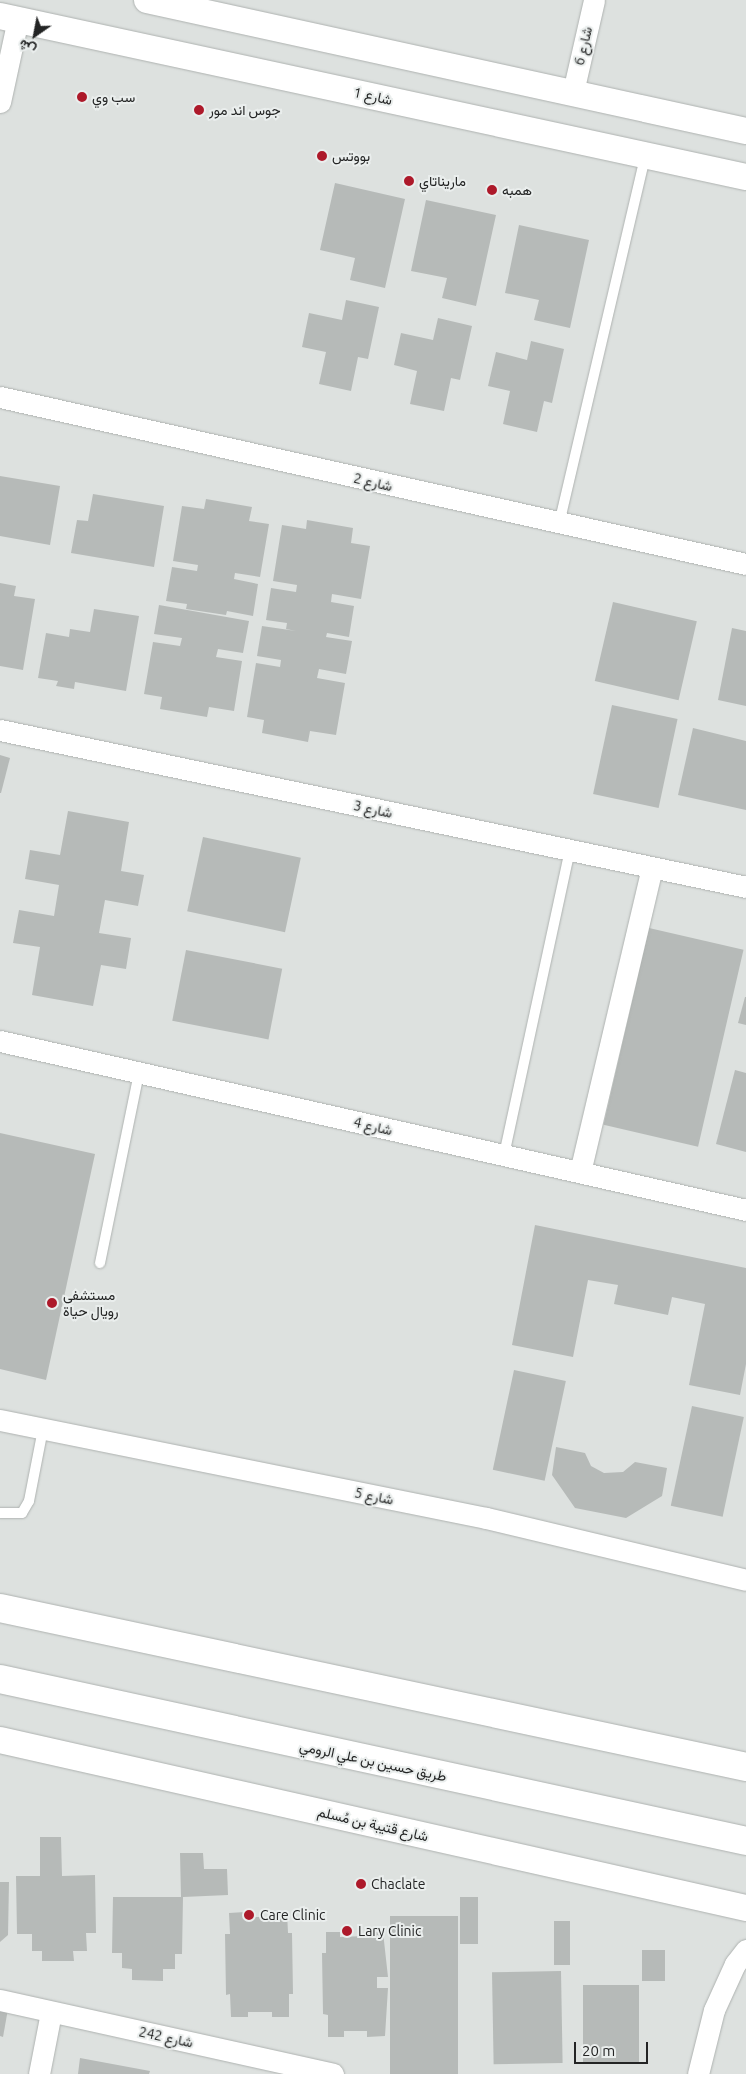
<!DOCTYPE html>
<meta charset="utf-8">
<style>
body{margin:0}
#map{position:relative;width:746px;height:2074px;overflow:hidden;background:#dde1df;font-family:Ubuntu,Vazirmatn,sans-serif}
div>[style]{position:absolute}
.building>*{inset:0;background:#b6bab8;transform-origin:0 0}
.roads{filter:drop-shadow(0 0 1px #aeb2b0) drop-shadow(0 0 1px #aeb2b0)}
.service>*{height:10px;margin:-5px;padding:0 5px;transform-origin:5px;border-radius:5px;background:#fff}
.minor>*{height:21px;margin:-10.5px;padding:0 10.5px;transform-origin:10.5px;border-radius:10.5px;background:#fff}
.tertiary>*{height:26px;margin:-13px;padding:0 13px;transform-origin:13px;border-radius:13px;background:#fff}
.trunk>*{height:28px;margin:-14px;padding:0 14px;transform-origin:14px;border-radius:14px;background:#fff}
.dots>*{width:14px;height:14px;translate:-50% -50%;box-sizing:border-box;border:2px solid #eaeeed;border-radius:50%}
span{translate:-50% -50%;white-space:nowrap;text-align:center;line-height:1.15;-webkit-text-stroke:4px #eaeeed;paint-order:stroke}
.street-label{font-size:14px;color:#232424}
.poi-label{font-size:14px;color:#232424}
.left{translate:0 -50%;text-align:left}
.north{position:absolute;left:10px;top:10px;width:50px;height:50px;-webkit-text-stroke:4px #eaeeed;paint-order:stroke;rotate:213deg;font-size:14px;font-weight:700;line-height:20px;text-align:center;color:#232424}
.north::after{content:'';display:block;margin:auto;width:18px;height:22px;background:#232424;clip-path:polygon(50% 0,100% 100%,50% 72%,0 100%)}
.scale{position:absolute;left:574px;top:2042px;width:74px;height:22px;box-sizing:border-box;border:2px solid #232424;border-top:0;padding-left:6px;font-size:15px;line-height:18px;white-space:nowrap;color:#232424;-webkit-text-stroke:4px #eaeeed;paint-order:stroke}
</style>
<div id="map">
<div class="building">
<div style="clip-path:polygon(335px 183px,405px 199px,385px 288px,350px 280px,355px 258px,320px 250px)"></div>
<div style="clip-path:polygon(426px 200px,496px 215px,476px 306px,442px 298px,447px 278px,411px 271px)"></div>
<div style="clip-path:polygon(519px 225px,589px 240px,570px 328px,534px 320px,539px 300px,505px 293px)"></div>
<div style="clip-path:polygon(346px 300px,379px 307px,368px 359px,358px 357px,351px 391px,319px 384px,326px 352px,302px 347px,309px 313px,342px 320px)"></div>
<div style="clip-path:polygon(438px 318px,472px 326px,460px 380px,451px 378px,444px 411px,410px 404px,417px 371px,394px 365px,401px 333px,433px 340px)"></div>
<div style="clip-path:polygon(531px 341px,564px 349px,552px 403px,544px 401px,537px 432px,503px 424px,510px 391px,488px 386px,496px 352px,527px 360px)"></div>
<div style="clip-path:polygon(0 476px,60px 486px,50px 545px,0 536px)"></div>
<div style="clip-path:polygon(93px 494px,164px 506px,154px 567px,71px 553px,77px 520px,88px 521px)"></div>
<div style="clip-path:polygon(206px 499px,252px 507px,249px 521px,269px 524px,260px 577px,235px 573px,234px 579px,258px 584px,253px 616px,227px 611px,226px 615px,186px 609px,187px 604px,166px 601px,172px 567px,197px 571px,198px 565px,173px 561px,182px 506px,204px 509px)"></div>
<div style="clip-path:polygon(307px 520px,353px 528px,351px 543px,370px 546px,361px 599px,332px 594px,331px 602px,354px 606px,349px 637px,327px 633px,326px 637px,352px 641px,346px 674px,319px 669px,317px 678px,345px 683px,336px 735px,310px 731px,308px 742px,262px 733px,264px 720px,247px 717px,256px 663px,280px 667px,281px 660px,257px 656px,262px 626px,296px 631px,286px 629px,287px 623px,266px 620px,271px 588px,296px 592px,297px 585px,273px 581px,282px 525px,306px 529px)"></div>
<div style="clip-path:polygon(0 583px,16px 586px,14px 596px,35px 599px,23px 670px,0 666px)"></div>
<div style="left:613px;top:602px;width:86px;height:81px;rotate:13deg"></div>
<div style="clip-path:polygon(159px 605px,249px 621px,243px 653px,218px 649px,216px 657px,242px 661px,234px 711px,209px 707px,207px 717px,160px 709px,162px 697px,144px 694px,153px 642px,180px 646px,182px 638px,154px 634px)"></div>
<div style="clip-path:polygon(94px 609px,139px 616px,126px 691px,75px 682px,74px 689px,56px 686px,58px 681px,38px 678px,46px 633px,69px 637px,70px 629px,90px 632px)"></div>
<div style="clip-path:polygon(732px 628px,746px 631px,746px 706px,718px 700px)"></div>
<div style="left:612px;top:705px;width:67px;height:91px;rotate:12deg"></div>
<div style="clip-path:polygon(693px 728px,746px 741px,746px 810px,678px 795px)"></div>
<div style="clip-path:polygon(0 755px,10px 758px,1px 793px,0 793px)"></div>
<div style="clip-path:polygon(68px 811px,129px 822px,121px 871px,144px 875px,138px 906px,105px 900px,99px 933px,131px 938px,126px 969px,101px 965px,93px 1006px,32px 995px,40px 947px,13px 943px,19px 910px,54px 916px,59px 885px,25px 879px,30px 850px,60px 855px)"></div>
<div style="left:203px;top:837px;width:100px;height:76px;rotate:12deg"></div>
<div style="left:649px;top:928px;width:97px;height:202px;rotate:13deg"></div>
<div style="left:186px;top:950px;width:98px;height:72px;rotate:11deg"></div>
<div style="clip-path:polygon(745px 997px,746px 997px,746px 1025px,738px 1023px)"></div>
<div style="clip-path:polygon(735px 1070px,746px 1073px,746px 1152px,716px 1144px)"></div>
<div style="clip-path:polygon(0 1133px,95px 1154px,46px 1380px,0 1369px)"></div>
<div style="clip-path:polygon(535px 1225px,746px 1268px,746px 1364px,740px 1395px,689px 1385px,705px 1304px,672px 1297px,668px 1315px,614px 1304px,618px 1285px,588px 1280px,573px 1357px,512px 1345px)"></div>
<div style="left:514px;top:1370px;width:53px;height:102px;rotate:12deg"></div>
<div style="left:692px;top:1406px;width:53px;height:102px;rotate:12deg"></div>
<div style="clip-path:polygon(556px 1447px,585px 1453px,591px 1466px,604px 1473px,623px 1472px,635px 1462px,667px 1468px,662px 1496px,626px 1518px,575px 1508px,552px 1475px)"></div>
<div style="clip-path:polygon(40px 1837px,61px 1837px,62px 1876px,95px 1875px,96px 1933px,86px 1933px,87px 1951px,73px 1951px,74px 1961px,42px 1961px,42px 1951px,32px 1951px,32px 1934px,17px 1934px,16px 1876px,40px 1876px)"></div>
<div style="clip-path:polygon(180px 1853px,203px 1853px,204px 1869px,227px 1869px,228px 1895px,183px 1897px,182px 1954px,175px 1954px,175px 1969px,163px 1969px,163px 1981px,132px 1980px,132px 1969px,122px 1968px,122px 1953px,112px 1953px,113px 1897px,181px 1897px)"></div>
<div style="clip-path:polygon(0 1882px,9px 1882px,8px 1935px,0 1942px)"></div>
<div style="left:460px;top:1897px;width:18px;height:47px"></div>
<div style="clip-path:polygon(245px 1912px,245px 1917px,271px 1917px,271px 1912px,287px 1912px,288px 1933px,292px 1933px,293px 1994px,289px 1994px,289px 2017px,272px 2017px,272px 2012px,248px 2012px,248px 2017px,231px 2017px,230px 1994px,226px 1995px,225px 1934px,230px 1934px,229px 1913px)"></div>
<div style="left:390px;top:1916px;width:68px;height:158px"></div>
<div style="left:554px;top:1921px;width:16px;height:44px"></div>
<div style="clip-path:polygon(326px 1932px,340px 1932px,340px 1937px,365px 1936px,365px 1932px,383px 1932px,388px 1977px,377px 1977px,377px 1988px,388px 1988px,385px 2036px,367px 2037px,367px 2031px,344px 2031px,344px 2037px,328px 2037px,328px 2015px,323px 2014px,322px 1953px,326px 1953px)"></div>
<div style="left:642px;top:1950px;width:23px;height:31px"></div>
<div style="left:561px;top:1971px;width:92px;height:69px;rotate:89deg"></div>
<div style="left:583px;top:1985px;width:56px;height:77px"></div>
<div style="clip-path:polygon(0 2007px,8px 2009px,3px 2037px,0 2036px)"></div>
<div style="clip-path:polygon(80px 2058px,150px 2071px,149px 2074px,78px 2074px)"></div>
</div>
<div class="roads">
<div class="service">
<div style="left:559px;top:524px;width:378px;rotate:-76.8deg"></div>
<div style="left:504px;top:1155px;width:312px;rotate:-77.8deg"></div>
<div style="left:100px;top:1263px;width:194px;rotate:-78.4deg"></div>
<div style="left:0;top:1513px;width:22px"></div>
<div style="left:22px;top:1513px;width:14px;rotate:-60deg"></div>
<div style="left:29px;top:1501px;width:73px;rotate:-79deg"></div>
</div>
<div class="minor">
<div style="left:573px;top:92px;width:94px;rotate:-77.1deg"></div>
<div style="left:0;top:102px;width:85px;rotate:-77.8deg"></div>
<div style="left:0;top:397px;width:764px;rotate:12.62deg"></div>
<div style="left:0;top:730px;width:762px;rotate:11.88deg"></div>
<div style="left:0;top:1041px;width:765px;rotate:12.76deg"></div>
<div style="left:580px;top:1172px;width:312px;rotate:-76.7deg"></div>
<div style="left:0;top:1420px;width:496px;rotate:11.4deg"></div>
<div style="left:486px;top:1518px;width:267px;rotate:13.4deg"></div>
<div style="left:0;top:2000px;width:341px;rotate:12.5deg"></div>
<div style="left:39px;top:2074px;width:63px;rotate:-79deg"></div>
<div style="left:698px;top:2074px;width:66px;rotate:-76deg"></div>
<div style="left:714px;top:2010px;width:51px;rotate:-65.5deg"></div>
<div style="left:735px;top:1964px;width:18px;rotate:-52deg"></div>
</div>
<div class="tertiary">
<div style="left:147px;top:0;width:613px;rotate:12.34deg"></div>
<div style="left:0;top:16px;width:763px;rotate:12.18deg"></div>
<div style="left:0;top:1740px;width:765px;rotate:12.69deg"></div>
</div>
<div class="trunk">
<div style="left:0;top:1608px;width:763px;rotate:12.03deg"></div>
<div style="left:0;top:1679px;width:763px;rotate:12.25deg"></div>
</div>
</div>
<div class="dots">
<div style="left:82px;top:97px;background:#ad192a"></div>
<div style="left:199px;top:110px;background:#ad192a"></div>
<div style="left:322px;top:156px;background:#ad192a"></div>
<div style="left:409px;top:181px;background:#ad192a"></div>
<div style="left:492px;top:190px;background:#ad192a"></div>
<div style="left:52px;top:1303px;background:#ad192a"></div>
<div style="left:361px;top:1884px;background:#ad192a"></div>
<div style="left:249px;top:1915px;background:#ad192a"></div>
<div style="left:347px;top:1931px;background:#ad192a"></div>
</div>
<div class="street-label">
<span style="left:583px;top:46px;rotate:-77deg">شارع 6</span>
<span style="left:373px;top:96px;rotate:12deg">شارع 1</span>
<span style="left:373px;top:482px;rotate:13deg">شارع 2</span>
<span style="left:373px;top:809px;rotate:12deg">شارع 3</span>
<span style="left:373px;top:1126px;rotate:13deg">شارع 4</span>
<span style="left:374px;top:1496px;rotate:11deg">شارع 5</span>
<span style="left:373px;top:1761px;rotate:12deg">طريق حسين بن علي الرومي</span>
<span style="left:373px;top:1824px;rotate:13deg">شارع قتيبة بن مُسلم</span>
<span style="left:166px;top:2037px;rotate:12deg">شارع 242</span>
</div>
<div class="poi-label">
<span class="left" style="left:92px;top:97px">سب وي</span>
<span class="left" style="left:209px;top:110px">جوس اند مور</span>
<span class="left" style="left:332px;top:156px">بووتس</span>
<span class="left" style="left:419px;top:181px">ماريناتاي</span>
<span class="left" style="left:502px;top:190px">همبه</span>
<span class="left" style="left:63px;top:1303px">مستشفى<br>رويال حياة</span>
<span class="left" style="left:371px;top:1884px">Chaclate</span>
<span class="left" style="left:260px;top:1915px">Care Clinic</span>
<span class="left" style="left:358px;top:1931px">Lary Clinic</span>
</div>
<div class="north">ش</div>
<div class="scale">20 m</div>
</div>
